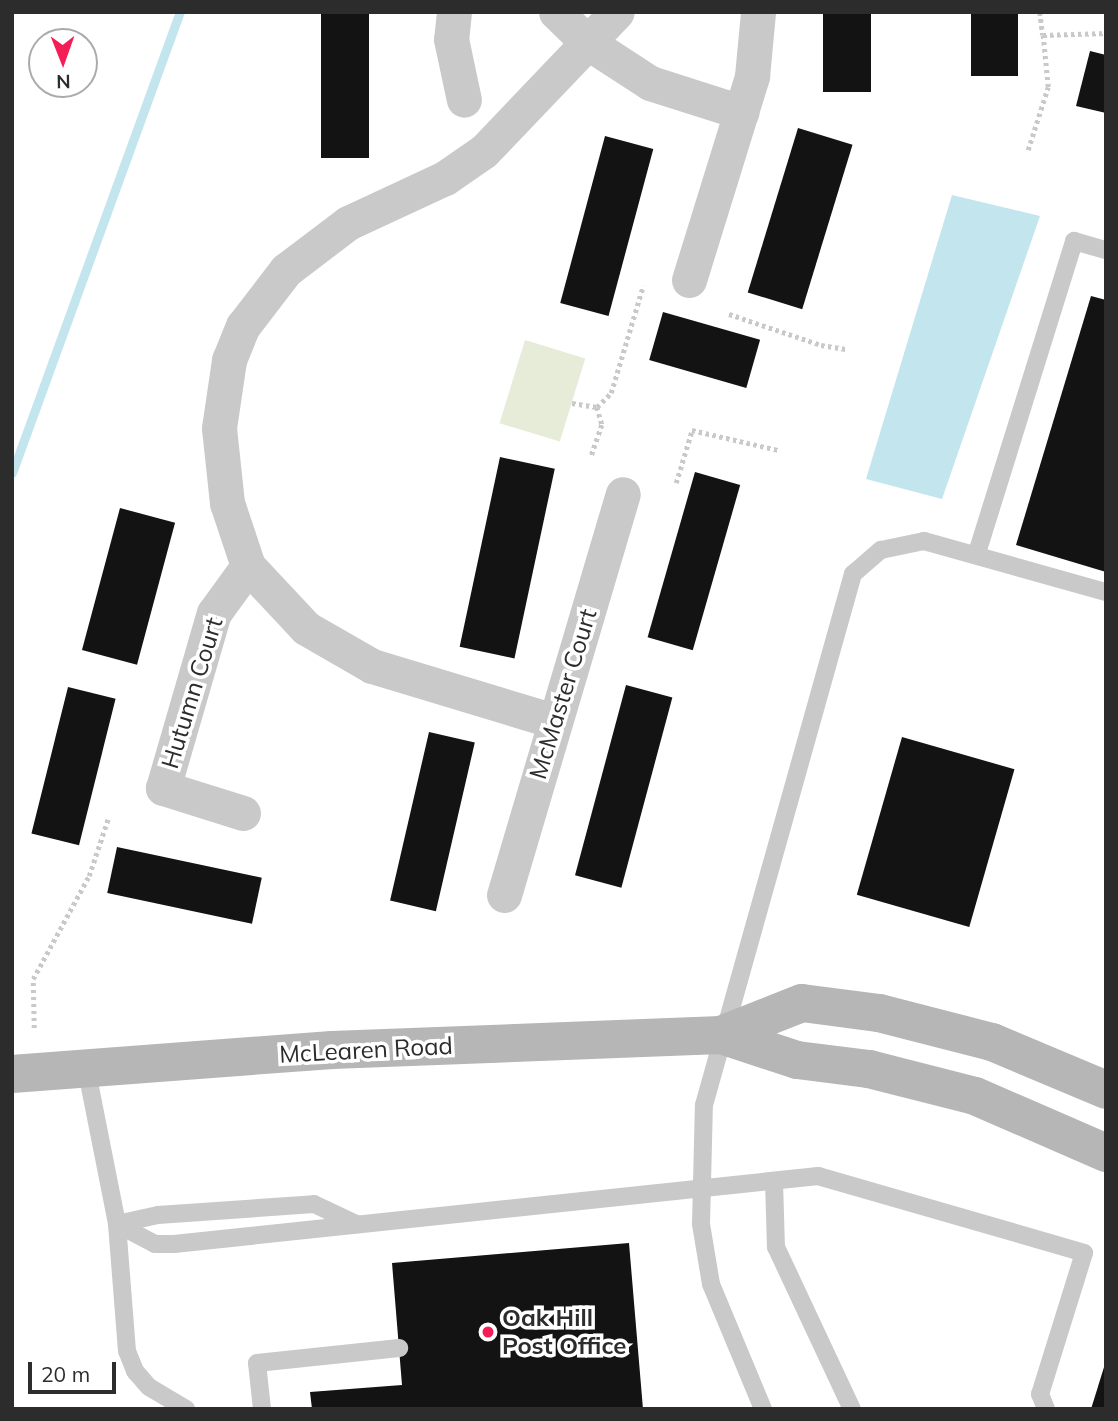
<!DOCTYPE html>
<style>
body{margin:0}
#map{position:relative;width:1118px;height:1421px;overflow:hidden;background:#fff;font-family:Mulish,sans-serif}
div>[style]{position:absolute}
.green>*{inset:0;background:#e6ecd8;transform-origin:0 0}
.water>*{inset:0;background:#c2e5ee}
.stream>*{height:9px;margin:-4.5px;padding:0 4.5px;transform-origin:4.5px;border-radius:4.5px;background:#c2e5ee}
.building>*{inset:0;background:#131313;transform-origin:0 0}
.path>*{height:4.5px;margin-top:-2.25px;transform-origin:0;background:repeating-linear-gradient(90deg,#c9c9c9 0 3.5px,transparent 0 7px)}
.lane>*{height:18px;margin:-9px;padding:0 9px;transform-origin:9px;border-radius:9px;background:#c9c9c9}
.street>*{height:35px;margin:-17.5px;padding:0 17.5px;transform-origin:17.5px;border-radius:17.5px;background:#c9c9c9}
.secondary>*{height:38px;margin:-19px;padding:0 19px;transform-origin:19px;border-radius:19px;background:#b6b6b6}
.dots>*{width:19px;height:19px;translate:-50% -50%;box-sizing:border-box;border:4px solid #fff;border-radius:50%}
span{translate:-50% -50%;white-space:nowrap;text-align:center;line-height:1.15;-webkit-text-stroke:7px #fff;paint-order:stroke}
.street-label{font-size:24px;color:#2c2c2c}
.poi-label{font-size:24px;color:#2c2c2c;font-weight:700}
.left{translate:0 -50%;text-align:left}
.frame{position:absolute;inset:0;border:14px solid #2c2c2c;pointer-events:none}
.north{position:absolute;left:28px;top:28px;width:70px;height:70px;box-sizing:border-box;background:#fff;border:2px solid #ababab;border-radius:50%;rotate:179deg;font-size:19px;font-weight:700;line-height:28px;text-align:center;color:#2c2c2c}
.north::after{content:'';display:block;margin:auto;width:24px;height:32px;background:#f51d55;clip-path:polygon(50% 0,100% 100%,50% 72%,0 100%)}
.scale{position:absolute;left:28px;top:1362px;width:88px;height:32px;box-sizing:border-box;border:4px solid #2c2c2c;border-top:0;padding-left:9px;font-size:21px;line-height:24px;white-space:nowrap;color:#2c2c2c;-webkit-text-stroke:5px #fff;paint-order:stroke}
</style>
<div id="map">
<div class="green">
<div style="left:525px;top:340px;width:63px;height:87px;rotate:17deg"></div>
</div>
<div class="water">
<div style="clip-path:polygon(952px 195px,1040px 216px,942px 499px,866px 479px)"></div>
</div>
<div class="stream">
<div style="left:12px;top:473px;width:491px;rotate:-70deg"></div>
</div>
<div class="building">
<div style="left:321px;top:12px;width:48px;height:146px"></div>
<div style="left:823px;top:12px;width:48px;height:80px"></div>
<div style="left:971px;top:12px;width:47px;height:64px"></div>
<div style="clip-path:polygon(1090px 51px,1106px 55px,1106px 113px,1076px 106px)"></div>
<div style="left:798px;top:128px;width:57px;height:172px;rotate:17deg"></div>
<div style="left:605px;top:136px;width:50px;height:173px;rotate:15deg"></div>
<div style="clip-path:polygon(1091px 296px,1106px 300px,1106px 572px,1016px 545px)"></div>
<div style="left:663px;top:312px;width:101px;height:50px;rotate:16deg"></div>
<div style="left:500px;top:457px;width:56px;height:194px;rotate:12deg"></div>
<div style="left:695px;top:472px;width:47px;height:172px;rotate:16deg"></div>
<div style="left:120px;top:508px;width:57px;height:147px;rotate:15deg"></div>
<div style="left:626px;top:685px;width:48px;height:197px;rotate:15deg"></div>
<div style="left:68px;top:687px;width:49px;height:151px;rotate:14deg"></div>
<div style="left:429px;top:732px;width:47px;height:173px;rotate:13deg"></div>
<div style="left:902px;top:737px;width:117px;height:164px;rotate:16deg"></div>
<div style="left:117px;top:847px;width:148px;height:47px;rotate:12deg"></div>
<div style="clip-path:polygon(629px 1243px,643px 1409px,312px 1409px,310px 1392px,402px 1385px,392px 1263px)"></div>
<div style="clip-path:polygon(1105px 1364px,1106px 1409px,1091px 1409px)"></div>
</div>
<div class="path">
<div style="left:1040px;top:12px;width:23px;rotate:83deg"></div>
<div style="left:1043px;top:35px;width:63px;rotate:-1.8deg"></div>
<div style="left:1028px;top:150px;width:66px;rotate:-72.4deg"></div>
<div style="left:1048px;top:87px;width:52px;rotate:-95.5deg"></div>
<div style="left:729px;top:314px;width:97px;rotate:18.6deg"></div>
<div style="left:821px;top:345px;width:25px;rotate:9deg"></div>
<div style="left:572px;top:403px;width:25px;rotate:9deg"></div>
<div style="left:597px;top:407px;width:19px;rotate:74deg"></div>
<div style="left:602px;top:425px;width:34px;rotate:109deg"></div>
<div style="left:597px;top:407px;width:20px;rotate:-45deg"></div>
<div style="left:611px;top:393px;width:112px;rotate:-73.3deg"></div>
<div style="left:676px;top:483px;width:55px;rotate:-73.2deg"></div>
<div style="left:692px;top:430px;width:88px;rotate:13.1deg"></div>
<div style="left:34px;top:1028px;width:49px;rotate:-91.2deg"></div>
<div style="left:33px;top:979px;width:117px;rotate:-61.5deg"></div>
<div style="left:89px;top:876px;width:60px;rotate:-71.6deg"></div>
</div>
<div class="lane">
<div style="left:977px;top:553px;width:327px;rotate:-72.7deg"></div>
<div style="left:1074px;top:241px;width:33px;rotate:16deg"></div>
<div style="left:86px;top:1067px;width:160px;rotate:78.8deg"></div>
<div style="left:117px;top:1224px;width:127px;rotate:85.5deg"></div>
<div style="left:127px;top:1351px;width:22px;rotate:68deg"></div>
<div style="left:135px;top:1371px;width:21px;rotate:49deg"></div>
<div style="left:149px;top:1387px;width:43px;rotate:30.7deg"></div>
<div style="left:774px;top:1181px;width:66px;rotate:88.3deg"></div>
<div style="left:776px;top:1247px;width:179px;rotate:64.9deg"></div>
<div style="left:117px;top:1224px;width:43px;rotate:27.8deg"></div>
<div style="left:155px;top:1244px;width:19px"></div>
<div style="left:174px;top:1244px;width:648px;rotate:-6.03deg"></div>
<div style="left:818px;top:1176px;width:277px;rotate:16.1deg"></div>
<div style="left:1084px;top:1253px;width:148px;rotate:107.3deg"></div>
<div style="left:1040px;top:1394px;width:16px;rotate:68deg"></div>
<div style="left:117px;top:1224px;width:42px;rotate:-12.4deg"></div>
<div style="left:158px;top:1215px;width:156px;rotate:-4deg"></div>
<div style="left:314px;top:1204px;width:47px;rotate:25.5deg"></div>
<div style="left:262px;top:1409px;width:46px;rotate:-96.2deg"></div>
<div style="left:257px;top:1363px;width:143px;rotate:-6deg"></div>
<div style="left:763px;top:1409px;width:135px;rotate:-112.6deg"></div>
<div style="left:711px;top:1284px;width:61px;rotate:-99.5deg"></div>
<div style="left:701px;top:1224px;width:119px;rotate:-88.6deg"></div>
<div style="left:704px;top:1105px;width:552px;rotate:-74.33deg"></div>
<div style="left:853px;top:574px;width:37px;rotate:-41deg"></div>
<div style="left:881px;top:550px;width:44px;rotate:-11.8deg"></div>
<div style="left:924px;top:541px;width:189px;rotate:15.7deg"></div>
</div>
<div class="street">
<div style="left:454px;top:12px;width:27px;rotate:96deg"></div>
<div style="left:451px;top:39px;width:62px;rotate:78deg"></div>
<div style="left:556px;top:12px;width:43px;rotate:44.1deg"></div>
<div style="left:587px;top:42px;width:75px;rotate:33.1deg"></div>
<div style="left:650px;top:83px;width:96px;rotate:17.7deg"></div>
<div style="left:689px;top:280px;width:214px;rotate:-72.8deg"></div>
<div style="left:752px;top:76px;width:64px;rotate:-84.6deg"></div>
<div style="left:554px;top:721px;width:190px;rotate:-163.2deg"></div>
<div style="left:372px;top:666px;width:76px;rotate:-150.1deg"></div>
<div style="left:306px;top:628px;width:85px;rotate:-133.1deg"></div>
<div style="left:248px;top:566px;width:66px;rotate:-108.4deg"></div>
<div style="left:227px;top:503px;width:75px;rotate:-96.1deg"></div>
<div style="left:219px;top:428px;width:69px;rotate:-81.6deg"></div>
<div style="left:229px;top:360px;width:37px;rotate:-68deg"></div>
<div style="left:243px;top:326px;width:71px;rotate:-52.5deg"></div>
<div style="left:286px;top:270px;width:78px;rotate:-37.2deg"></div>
<div style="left:348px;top:223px;width:107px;rotate:-24.9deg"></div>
<div style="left:445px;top:178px;width:47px;rotate:-34.7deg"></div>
<div style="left:484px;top:151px;width:192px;rotate:-46.3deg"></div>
<div style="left:243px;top:813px;width:84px;rotate:-162.6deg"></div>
<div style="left:163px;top:788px;width:182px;rotate:-73.8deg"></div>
<div style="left:214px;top:613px;width:58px;rotate:-54.1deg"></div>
<div style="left:504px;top:895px;width:418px;rotate:-73.5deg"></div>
</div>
<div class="secondary">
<div style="left:721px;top:1035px;width:87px;rotate:-21.6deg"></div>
<div style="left:802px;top:1003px;width:78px;rotate:7.4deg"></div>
<div style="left:879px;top:1013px;width:117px;rotate:14.4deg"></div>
<div style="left:992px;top:1042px;width:124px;rotate:22.8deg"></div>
<div style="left:12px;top:1074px;width:321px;rotate:-4.3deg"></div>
<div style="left:332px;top:1050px;width:389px;rotate:-2.2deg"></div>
<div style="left:721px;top:1035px;width:80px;rotate:18.2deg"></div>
<div style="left:797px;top:1060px;width:73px;rotate:7.1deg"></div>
<div style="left:869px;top:1069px;width:109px;rotate:14.3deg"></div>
<div style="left:975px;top:1096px;width:143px;rotate:23.5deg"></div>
</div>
<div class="dots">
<div style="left:488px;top:1332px;background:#f51d55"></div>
</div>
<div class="street-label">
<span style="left:192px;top:693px;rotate:-73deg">Hutumn Court</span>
<span style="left:563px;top:694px;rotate:-73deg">McMaster Court</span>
<span style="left:366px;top:1050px;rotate:-3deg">McLearen Road</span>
</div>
<div class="poi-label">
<span class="left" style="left:502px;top:1332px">Oak Hill<br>Post Office</span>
</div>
<div class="frame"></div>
<div class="north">N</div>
<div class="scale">20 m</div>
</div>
